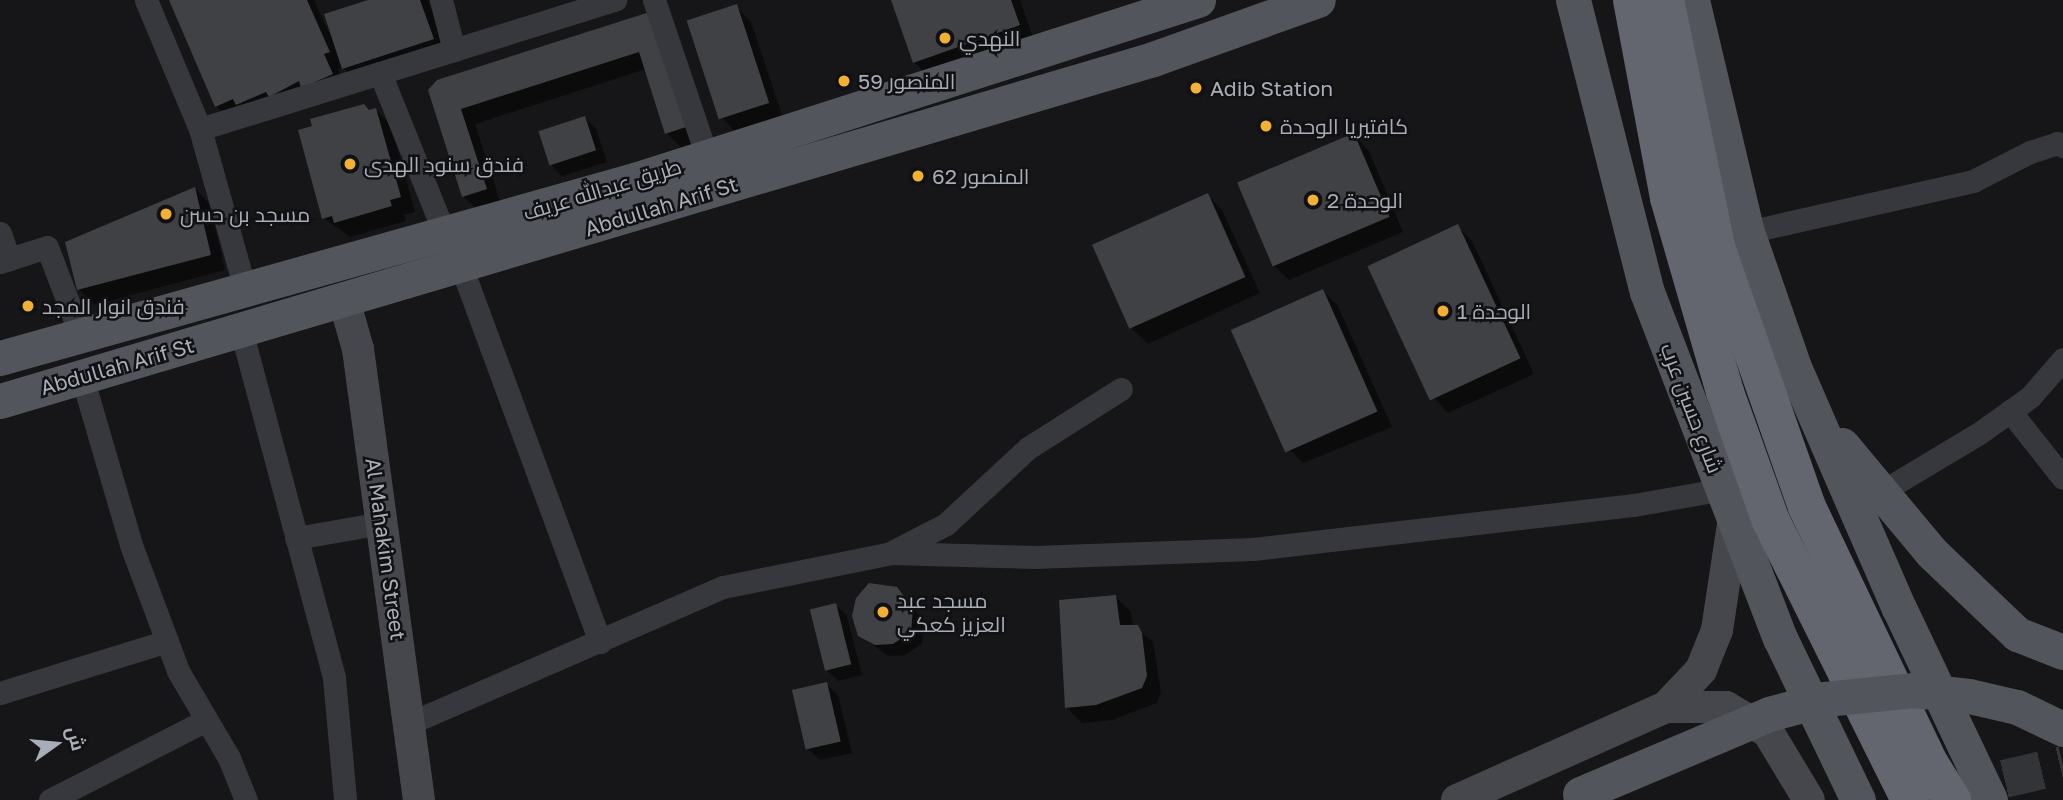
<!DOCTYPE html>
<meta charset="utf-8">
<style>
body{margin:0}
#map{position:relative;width:2063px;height:800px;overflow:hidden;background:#161618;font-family:"Golos Text",Cairo,sans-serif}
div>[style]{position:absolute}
.shadow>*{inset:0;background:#0007}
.building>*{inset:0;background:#404145;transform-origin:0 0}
.highway-tunnel>*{height:38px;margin-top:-19px;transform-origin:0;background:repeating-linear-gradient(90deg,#333438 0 38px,transparent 0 57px)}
.street>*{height:23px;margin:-11.5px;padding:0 11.5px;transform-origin:11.5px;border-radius:11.5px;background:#37383d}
.secondary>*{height:32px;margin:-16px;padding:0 16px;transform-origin:16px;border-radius:16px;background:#45474d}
.primary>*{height:35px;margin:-17.5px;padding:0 17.5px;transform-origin:17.5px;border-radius:17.5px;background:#53555c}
.highway>*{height:38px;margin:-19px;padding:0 19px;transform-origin:19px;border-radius:19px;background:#63666e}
.primary-bridge>*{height:35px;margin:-17.5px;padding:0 17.5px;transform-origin:17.5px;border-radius:17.5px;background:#53555c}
.dots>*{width:19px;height:19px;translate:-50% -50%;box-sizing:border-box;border:4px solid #111113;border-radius:50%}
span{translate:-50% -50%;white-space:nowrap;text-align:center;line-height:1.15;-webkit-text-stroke:5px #111113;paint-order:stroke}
.poi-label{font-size:21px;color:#a8adb8}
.left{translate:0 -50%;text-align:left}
.street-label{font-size:21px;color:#a8adb8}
.north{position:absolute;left:21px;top:709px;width:70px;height:70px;-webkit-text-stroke:5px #111113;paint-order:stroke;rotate:75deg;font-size:19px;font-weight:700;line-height:28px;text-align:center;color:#a8adb8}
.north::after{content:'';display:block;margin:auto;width:24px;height:32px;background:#a8adb8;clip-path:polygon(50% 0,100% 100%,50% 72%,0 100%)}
</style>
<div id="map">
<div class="shadow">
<div style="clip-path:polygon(171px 0,314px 0,329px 33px,374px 0,428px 0,448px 54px,359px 83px,343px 68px,338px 69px,347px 90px,232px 121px,216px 106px)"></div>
<div style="clip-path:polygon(892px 0,1020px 0,1034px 40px,930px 77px,914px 62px)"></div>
<div style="clip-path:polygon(736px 6px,751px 22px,783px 118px,737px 134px,722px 118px)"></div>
<div style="clip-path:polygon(658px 11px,709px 139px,682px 148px,666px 133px,646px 69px,475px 124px,501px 204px,479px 211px,463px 196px,430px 91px)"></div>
<div style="clip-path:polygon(376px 110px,391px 125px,415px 212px,404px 215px,406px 221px,350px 237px,324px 218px)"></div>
<div style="clip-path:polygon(585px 118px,596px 129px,607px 162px,562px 176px,550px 164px)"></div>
<div style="clip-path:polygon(1354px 135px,1369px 151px,1403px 232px,1289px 280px,1273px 265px)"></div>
<div style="clip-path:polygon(195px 189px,210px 204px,225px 270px,94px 305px,79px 289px)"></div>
<div style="clip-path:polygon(1207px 195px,1222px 210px,1260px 293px,1148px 344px,1132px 329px)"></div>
<div style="clip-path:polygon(1457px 226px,1472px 241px,1534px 374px,1448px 413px,1433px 397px)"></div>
<div style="clip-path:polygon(1323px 291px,1338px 306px,1392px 427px,1303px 463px,1288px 448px)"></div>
<div style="clip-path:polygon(896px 589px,924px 621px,922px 644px,905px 655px,888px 656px,860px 635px)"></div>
<div style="clip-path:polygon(1116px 597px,1131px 612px,1133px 626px,1153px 642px,1161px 692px,1157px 703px,1112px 720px,1082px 723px,1066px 707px)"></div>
<div style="clip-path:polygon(836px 605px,847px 616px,862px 675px,838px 681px,827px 670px)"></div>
<div style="clip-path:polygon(826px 684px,838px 695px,852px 753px,820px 760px,808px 749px)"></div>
</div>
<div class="building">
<div style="clip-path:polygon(169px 0,307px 0,330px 52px,324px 54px,333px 74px,301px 88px,299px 81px,269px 97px,266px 92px,236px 105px,233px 99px,215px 107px)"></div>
<div style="clip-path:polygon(368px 0,420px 0,434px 39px,342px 69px,324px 14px)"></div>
<div style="clip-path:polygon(891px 0,1011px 0,1020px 25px,913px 63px)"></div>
<div style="left:737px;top:4px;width:104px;height:53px;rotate:72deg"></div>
<div style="clip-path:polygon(659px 9px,695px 124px,665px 134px,639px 52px,461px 109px,487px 189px,462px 197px,428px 90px,437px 80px)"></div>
<div style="clip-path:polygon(364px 104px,369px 110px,376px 108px,401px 197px,390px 200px,392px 206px,334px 223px,332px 216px,322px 219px,298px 130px,312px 126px,310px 119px)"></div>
<div style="left:585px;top:116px;width:36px;height:49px;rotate:72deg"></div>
<div style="left:1354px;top:133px;width:91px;height:127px;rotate:67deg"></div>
<div style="clip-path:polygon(195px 187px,211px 255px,77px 290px,65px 242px)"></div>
<div style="left:1208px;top:193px;width:92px;height:127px;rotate:66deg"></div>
<div style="left:1458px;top:224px;width:148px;height:100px;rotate:65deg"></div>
<div style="left:1323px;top:289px;width:134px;height:101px;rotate:66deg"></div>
<div style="clip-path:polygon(869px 583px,897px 587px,913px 608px,911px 632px,893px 644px,875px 645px,858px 636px,852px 616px,856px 598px)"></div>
<div style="clip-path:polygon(1116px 595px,1120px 625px,1138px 625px,1142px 633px,1147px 676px,1142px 688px,1096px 705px,1065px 708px,1059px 600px)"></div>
<div style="left:836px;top:603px;width:63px;height:27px;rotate:76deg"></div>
<div style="left:827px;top:682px;width:61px;height:36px;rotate:77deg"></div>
</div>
<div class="highway-tunnel">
<div style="left:1949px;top:792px;width:117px;rotate:-13.3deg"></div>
</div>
<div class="street">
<div style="left:146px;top:0;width:140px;rotate:67.3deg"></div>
<div style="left:200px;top:129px;width:170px;rotate:74.3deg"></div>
<div style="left:441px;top:0;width:52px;rotate:75.4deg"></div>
<div style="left:654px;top:0;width:166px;rotate:71.3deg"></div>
<div style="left:380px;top:73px;width:175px;rotate:68.1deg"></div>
<div style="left:200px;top:129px;width:435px;rotate:-17.3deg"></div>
<div style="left:1747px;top:232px;width:232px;rotate:-12.7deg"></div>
<div style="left:1973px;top:181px;width:64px;rotate:-27deg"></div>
<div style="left:2030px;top:152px;width:28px;rotate:-18deg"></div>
<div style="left:2057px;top:143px;width:7px;rotate:27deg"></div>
<div style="left:0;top:233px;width:28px;rotate:71deg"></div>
<div style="left:0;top:262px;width:49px;rotate:-17.7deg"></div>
<div style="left:47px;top:247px;width:95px;rotate:69.1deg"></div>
<div style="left:461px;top:266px;width:401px;rotate:69.7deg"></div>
<div style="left:241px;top:330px;width:360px;rotate:75deg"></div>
<div style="left:334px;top:678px;width:122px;rotate:84.8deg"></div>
<div style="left:82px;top:377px;width:175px;rotate:73.7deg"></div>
<div style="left:131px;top:545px;width:134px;rotate:69.5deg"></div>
<div style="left:178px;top:671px;width:101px;rotate:59.6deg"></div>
<div style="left:229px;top:758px;width:45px;rotate:68deg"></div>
<div style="left:2010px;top:411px;width:85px;rotate:51.7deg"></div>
<div style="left:1881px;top:492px;width:113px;rotate:-30.9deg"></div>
<div style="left:1978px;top:434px;width:64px;rotate:-35.4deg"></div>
<div style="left:2030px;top:397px;width:50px;rotate:-49deg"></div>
<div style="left:296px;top:538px;width:87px;rotate:-9.9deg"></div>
<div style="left:894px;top:551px;width:59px;rotate:-27.4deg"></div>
<div style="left:946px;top:524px;width:112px;rotate:-42.8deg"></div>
<div style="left:1028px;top:448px;width:110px;rotate:-32.4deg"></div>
<div style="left:0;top:693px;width:175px;rotate:-17.3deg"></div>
<div style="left:410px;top:723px;width:341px;rotate:-23.5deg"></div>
<div style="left:723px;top:587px;width:171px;rotate:-11.4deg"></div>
<div style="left:891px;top:553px;width:144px;rotate:1.6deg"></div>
<div style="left:1035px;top:557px;width:218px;rotate:-2.1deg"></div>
<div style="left:1253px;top:549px;width:384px;rotate:-6.6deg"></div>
<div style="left:1634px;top:505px;width:91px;rotate:-10.1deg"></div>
<div style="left:50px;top:800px;width:175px;rotate:-27.1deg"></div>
</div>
<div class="secondary">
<div style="left:344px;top:300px;width:51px;rotate:74.1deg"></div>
<div style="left:358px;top:349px;width:455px;rotate:82.3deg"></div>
<div style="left:1666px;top:707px;width:60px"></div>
<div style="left:1726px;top:707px;width:49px;rotate:30.8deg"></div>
<div style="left:1768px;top:732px;width:79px;rotate:58.9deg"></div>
<div style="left:1457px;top:800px;width:229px;rotate:-24deg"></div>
<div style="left:1666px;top:707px;width:51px;rotate:-46.6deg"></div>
<div style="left:1701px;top:670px;width:43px;rotate:-68.2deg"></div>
<div style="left:1717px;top:630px;width:114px;rotate:-81.4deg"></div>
</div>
<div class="primary">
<div style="left:1573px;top:0;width:301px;rotate:75.8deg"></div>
<div style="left:1647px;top:292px;width:371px;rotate:69deg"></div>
<div style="left:1780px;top:638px;width:180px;rotate:64.3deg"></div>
<div style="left:1692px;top:0;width:238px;rotate:76.7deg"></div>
<div style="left:1747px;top:232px;width:143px;rotate:70.8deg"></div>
<div style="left:1794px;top:367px;width:263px;rotate:66.5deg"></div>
<div style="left:1899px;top:608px;width:212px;rotate:64.6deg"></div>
<div style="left:0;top:358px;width:663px;rotate:-15.67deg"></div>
<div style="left:638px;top:179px;width:588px;rotate:-17.73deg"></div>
<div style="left:0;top:401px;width:1203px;rotate:-16.52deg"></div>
<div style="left:1153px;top:59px;width:175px;rotate:-19.7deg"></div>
<div style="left:1842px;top:445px;width:139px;rotate:50.2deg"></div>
<div style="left:1931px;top:552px;width:119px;rotate:43.6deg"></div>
<div style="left:2017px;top:634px;width:49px;rotate:21.4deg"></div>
</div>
<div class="highway">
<div style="left:1632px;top:0;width:201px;rotate:79.4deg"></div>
<div style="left:1669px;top:198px;width:202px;rotate:73.9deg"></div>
<div style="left:1725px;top:392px;width:137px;rotate:70.4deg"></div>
<div style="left:1771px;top:521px;width:312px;rotate:63.5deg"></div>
<div style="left:1665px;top:0;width:255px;rotate:78.3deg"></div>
<div style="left:1717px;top:250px;width:272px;rotate:70.7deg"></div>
<div style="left:1807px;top:507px;width:281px;rotate:64.5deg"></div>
<div style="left:1928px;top:761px;width:46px;rotate:58.4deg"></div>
</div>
<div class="primary-bridge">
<div style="left:1580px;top:794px;width:205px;rotate:-22.9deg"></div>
<div style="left:1769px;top:714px;width:58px;rotate:-15deg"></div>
<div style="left:1825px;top:699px;width:89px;rotate:-5.8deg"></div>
<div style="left:1914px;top:690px;width:55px;rotate:6.2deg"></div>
<div style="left:1969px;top:696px;width:49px;rotate:12.9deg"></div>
<div style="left:2017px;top:707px;width:51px;rotate:25.6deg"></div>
</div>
<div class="dots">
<div style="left:945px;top:38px;background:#f2b134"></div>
<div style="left:844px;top:81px;background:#f2b134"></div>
<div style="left:1196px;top:88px;background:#f2b134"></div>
<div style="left:1266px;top:126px;background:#f2b134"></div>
<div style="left:350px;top:164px;background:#f2b134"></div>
<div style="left:918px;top:176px;background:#f2b134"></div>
<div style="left:1313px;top:200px;background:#f2b134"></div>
<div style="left:166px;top:214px;background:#f2b134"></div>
<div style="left:28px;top:306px;background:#f2b134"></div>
<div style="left:1443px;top:311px;background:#f2b134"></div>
<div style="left:883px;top:612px;background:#f2b134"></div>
</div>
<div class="poi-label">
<span class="left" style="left:959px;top:38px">النهدي</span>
<span class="left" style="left:858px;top:81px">المنصور 59</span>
<span class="left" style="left:1210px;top:88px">Adib Station</span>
<span class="left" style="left:1280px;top:126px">كافتيريا الوحدة</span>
<span class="left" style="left:364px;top:164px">فندق سنود الهدى</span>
<span class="left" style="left:932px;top:176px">المنصور 62</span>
<span class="left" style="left:1327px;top:200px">الوحدة 2</span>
<span class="left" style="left:180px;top:214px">مسجد بن حسن</span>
<span class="left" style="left:42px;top:306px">فندق انوار المجد</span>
<span class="left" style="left:1457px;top:311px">الوحدة 1</span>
<span class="left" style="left:897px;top:612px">مسجد عبد<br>العزيز كعكي</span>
</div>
<div class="street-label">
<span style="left:602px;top:189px;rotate:-17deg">طريق عبدالله عريف</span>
<span style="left:661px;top:206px;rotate:-17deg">Abdullah Arif St</span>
<span style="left:117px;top:366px;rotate:-16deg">Abdullah Arif St</span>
<span style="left:1692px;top:408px;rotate:69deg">شارع حسين عرب</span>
<span style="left:386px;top:549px;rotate:82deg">Al Mahakim Street</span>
</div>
<div class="north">ش</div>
</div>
